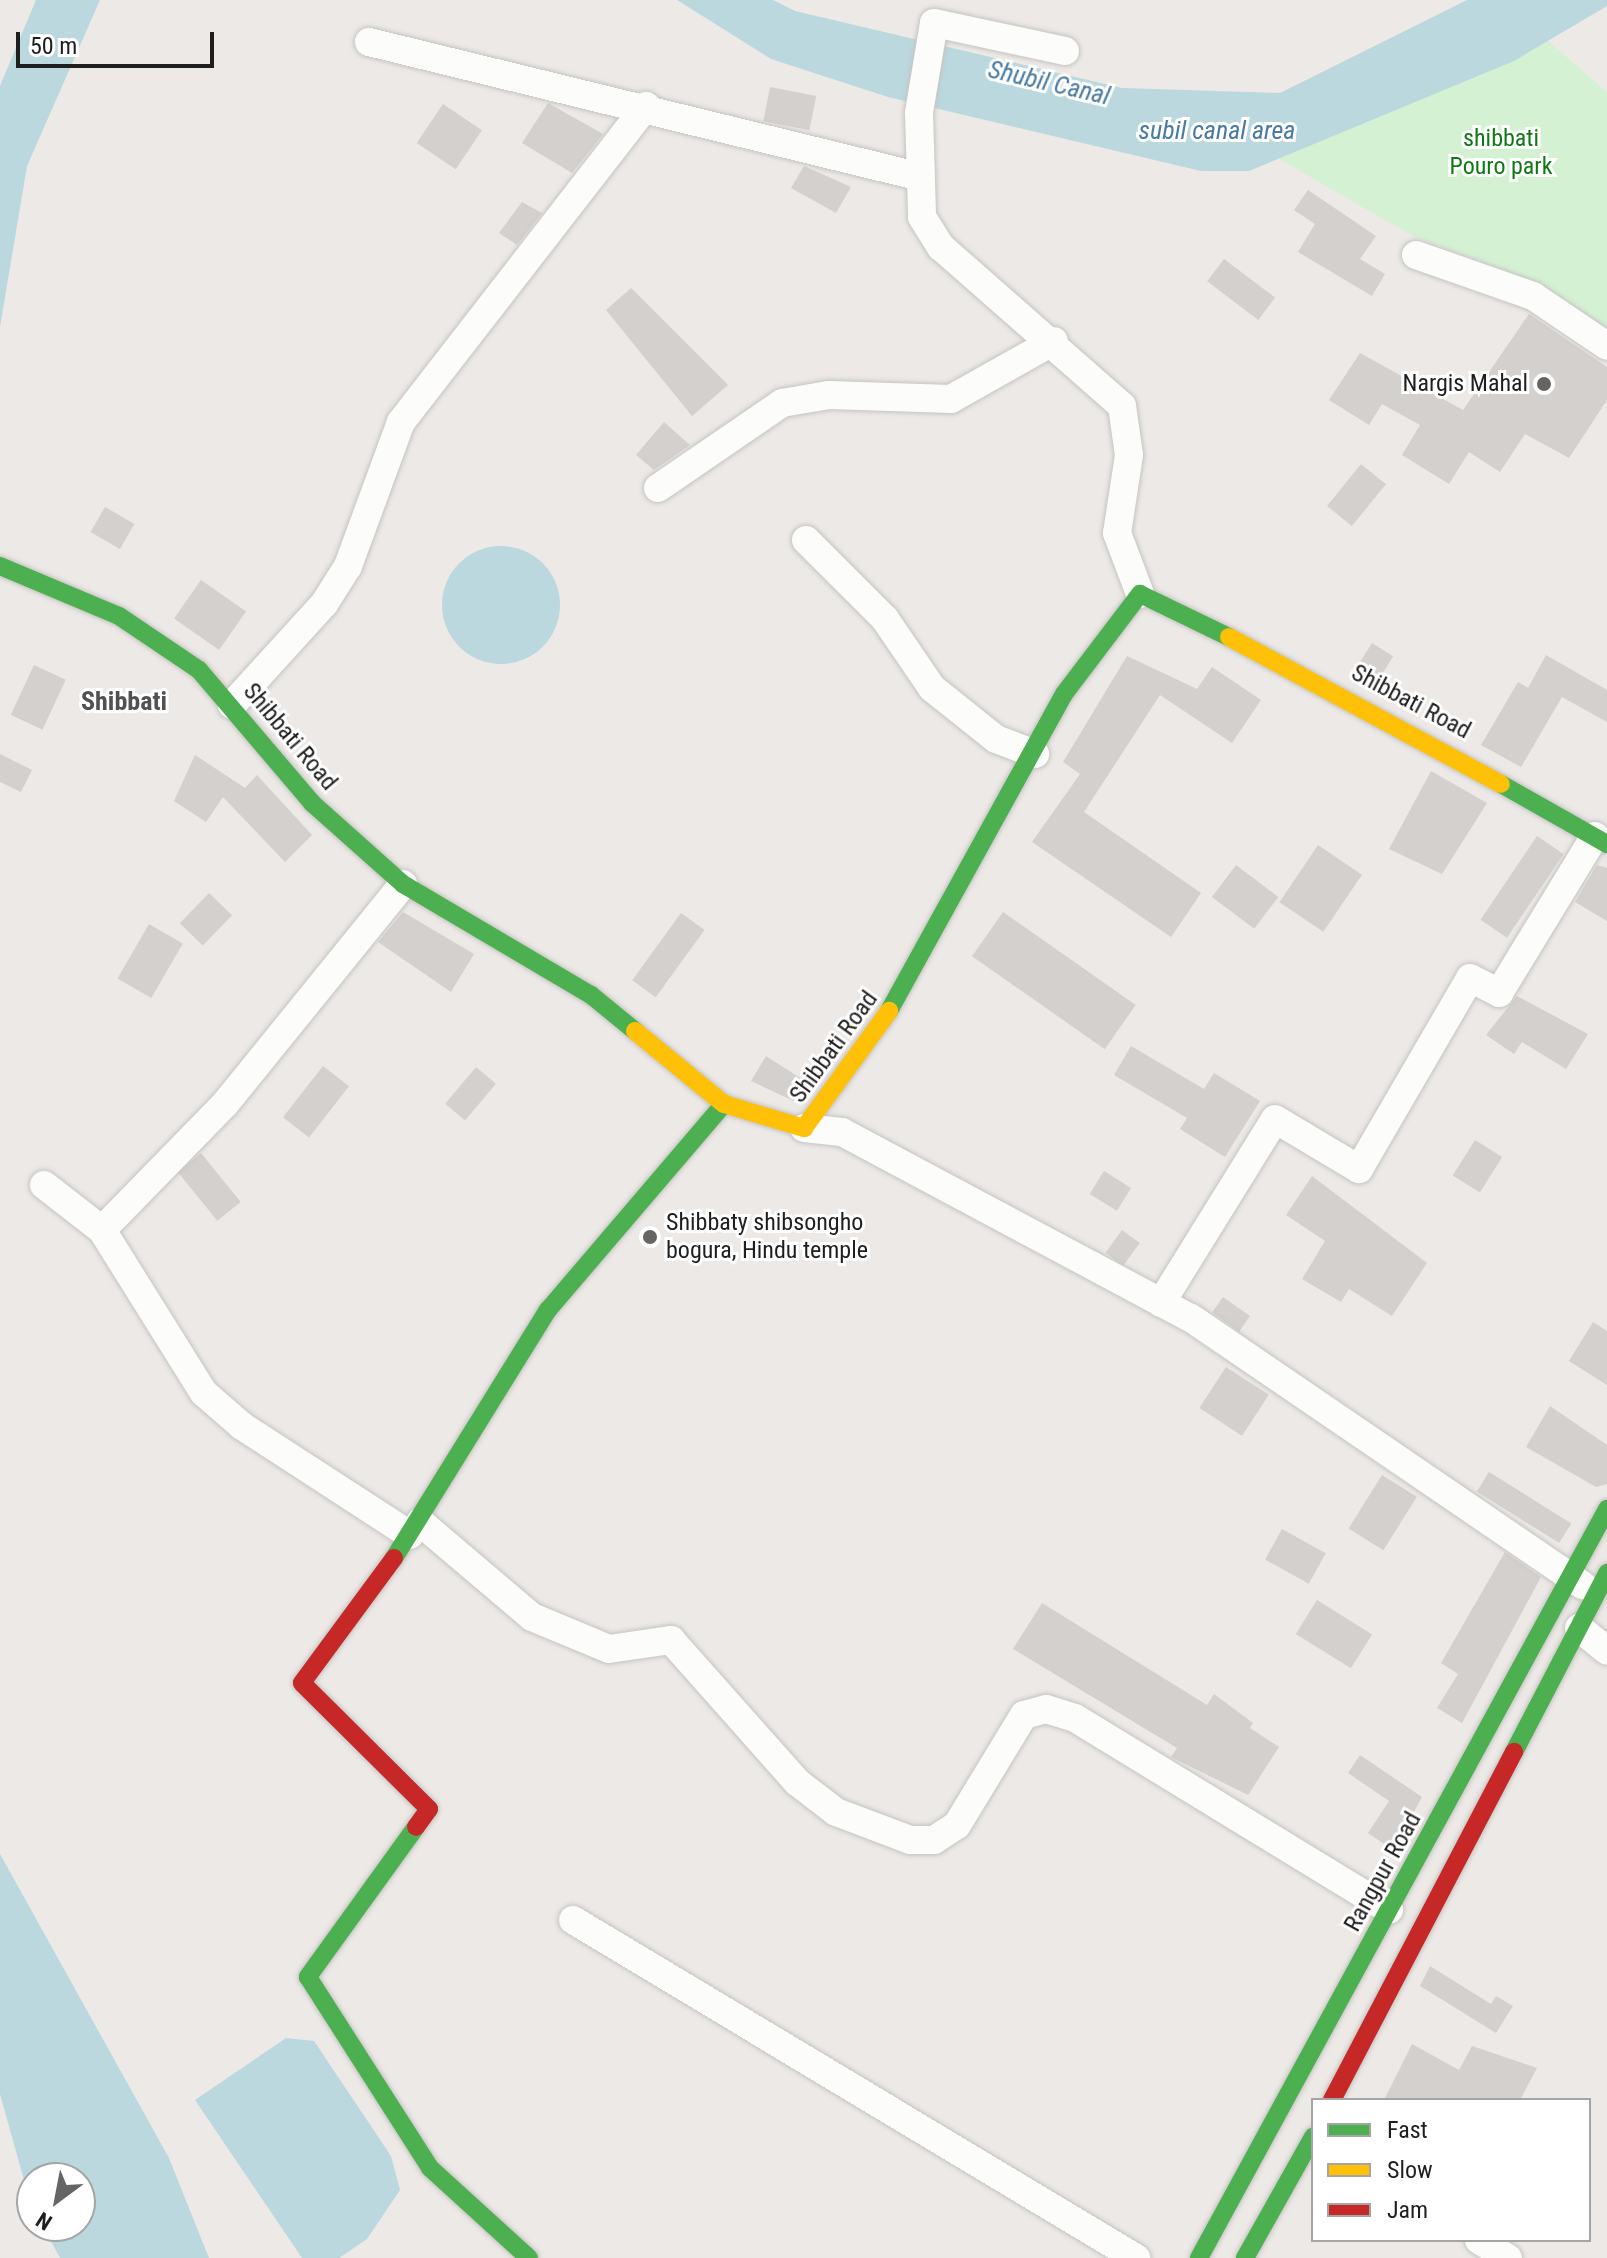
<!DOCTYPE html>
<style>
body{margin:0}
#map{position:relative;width:1607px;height:2258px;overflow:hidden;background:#ece9e6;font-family:"Roboto Condensed",sans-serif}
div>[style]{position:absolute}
.park>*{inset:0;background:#d4f1d3}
.water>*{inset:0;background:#bad8de}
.round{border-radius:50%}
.building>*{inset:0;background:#d3d0cd;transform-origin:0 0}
.roads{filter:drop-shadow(0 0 2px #c5c4c2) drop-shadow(0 0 2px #c5c4c2)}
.street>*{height:28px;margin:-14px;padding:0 14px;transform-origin:14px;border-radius:14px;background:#fcfcfb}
.fast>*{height:18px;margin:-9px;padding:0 9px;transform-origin:9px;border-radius:9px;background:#4caf50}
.slow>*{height:18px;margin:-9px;padding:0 9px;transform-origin:9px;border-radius:9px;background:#ffc107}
.jam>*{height:18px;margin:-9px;padding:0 9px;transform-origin:9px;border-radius:9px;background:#c62828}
.dots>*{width:22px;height:22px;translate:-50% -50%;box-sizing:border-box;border:4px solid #fff;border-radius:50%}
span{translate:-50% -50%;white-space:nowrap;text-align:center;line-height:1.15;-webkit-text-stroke:6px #fff;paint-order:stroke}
.park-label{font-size:24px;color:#0e7913}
.poi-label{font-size:24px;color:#1e1e1e}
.right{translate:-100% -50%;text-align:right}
.left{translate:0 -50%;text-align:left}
.street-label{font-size:24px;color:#1e1e1e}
.water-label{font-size:26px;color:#497aa3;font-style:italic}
.neighbourhood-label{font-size:26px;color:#515151;font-weight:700}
.legend{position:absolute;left:1311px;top:2098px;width:280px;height:144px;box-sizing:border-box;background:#fff;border:2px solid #a5a5a5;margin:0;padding:10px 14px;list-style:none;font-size:24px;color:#1e1e1e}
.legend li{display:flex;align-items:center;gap:16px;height:40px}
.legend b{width:40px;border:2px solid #a5a5a5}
.north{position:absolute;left:16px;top:2162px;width:80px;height:80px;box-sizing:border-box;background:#fff;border:2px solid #a5a5a5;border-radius:50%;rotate:212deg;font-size:22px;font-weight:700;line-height:32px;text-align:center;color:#1e1e1e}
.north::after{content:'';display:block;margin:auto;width:28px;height:36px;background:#666564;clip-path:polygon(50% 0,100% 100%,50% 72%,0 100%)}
.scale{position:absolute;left:16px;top:32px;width:198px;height:36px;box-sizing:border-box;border:4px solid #1e1e1e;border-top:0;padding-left:10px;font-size:24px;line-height:28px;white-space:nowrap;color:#1e1e1e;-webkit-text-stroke:6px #fff;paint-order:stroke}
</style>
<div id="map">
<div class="park">
<div style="clip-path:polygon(1527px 23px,1607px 92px,1607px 345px,1504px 270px,1413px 236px,1265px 151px)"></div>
</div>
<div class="water">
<div style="clip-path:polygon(36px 0,100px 0,27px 166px,0 327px,0 86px)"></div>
<div style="clip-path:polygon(677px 0,773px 0,795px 11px,1122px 88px,1280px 93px,1467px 0,1607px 0,1607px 6px,1514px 61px,1249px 171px,1201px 171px,888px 97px,771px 59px)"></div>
<div class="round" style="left:442px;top:546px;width:118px;height:118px"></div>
<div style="clip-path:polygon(0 1854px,169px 2158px,209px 2258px,60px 2258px,43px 2226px,80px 2226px,80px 2178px,32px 2178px,32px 2204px,29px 2198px,0 2094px)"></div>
<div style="clip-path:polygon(286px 2038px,314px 2041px,391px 2156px,400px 2190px,367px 2239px,339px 2258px,302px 2258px,195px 2100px)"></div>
</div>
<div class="building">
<div style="left:770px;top:87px;width:47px;height:35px;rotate:11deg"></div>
<div style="clip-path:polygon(548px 103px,603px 134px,572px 173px,522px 143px)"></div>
<div style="left:443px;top:104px;width:47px;height:47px;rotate:34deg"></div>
<div style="clip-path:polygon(804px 166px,851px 187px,836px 213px,791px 188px)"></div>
<div style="clip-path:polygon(1308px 190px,1376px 236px,1360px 259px,1385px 274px,1372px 296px,1298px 252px,1315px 224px,1294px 210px)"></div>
<div style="clip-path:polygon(522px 202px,542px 213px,517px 245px,499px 233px)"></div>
<div style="left:1224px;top:259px;width:64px;height:28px;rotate:37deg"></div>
<div style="clip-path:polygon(631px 288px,728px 385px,692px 416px,606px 310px)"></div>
<div style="clip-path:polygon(1529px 314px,1607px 367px,1607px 400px,1569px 458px,1525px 434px,1500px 472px,1469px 452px,1449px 484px,1402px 455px,1420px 425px,1382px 404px,1369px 425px,1329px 400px,1360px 353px,1463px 410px)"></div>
<div style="clip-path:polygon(664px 422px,690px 445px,654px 470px,636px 455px)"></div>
<div style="left:1361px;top:464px;width:32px;height:54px;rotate:39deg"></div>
<div style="left:105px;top:507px;width:34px;height:29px;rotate:30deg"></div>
<div style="left:201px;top:580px;width:55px;height:47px;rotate:35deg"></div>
<div style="left:1372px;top:643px;width:25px;height:35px;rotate:32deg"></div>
<div style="clip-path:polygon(1546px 655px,1607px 690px,1607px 722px,1562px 697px,1521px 767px,1481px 745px,1518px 682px,1528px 688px)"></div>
<div style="clip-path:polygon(1127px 656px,1197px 689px,1212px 667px,1261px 700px,1232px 743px,1160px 695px,1084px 812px,1201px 893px,1171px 937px,1032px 842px,1080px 774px,1063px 762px)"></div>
<div style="left:34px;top:665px;width:35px;height:55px;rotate:25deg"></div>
<div style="clip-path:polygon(0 754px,32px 770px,21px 792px,0 782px)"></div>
<div style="clip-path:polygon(195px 755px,245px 788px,257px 775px,312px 835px,285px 862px,223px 797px,206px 822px,174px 801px)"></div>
<div style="clip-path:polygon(1431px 771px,1487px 803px,1442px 874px,1389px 849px)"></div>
<div style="left:1537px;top:836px;width:32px;height:101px;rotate:34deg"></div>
<div style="left:1318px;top:845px;width:53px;height:69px;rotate:34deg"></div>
<div style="left:1236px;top:865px;width:53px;height:40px;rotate:37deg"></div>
<div style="clip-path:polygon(1597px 865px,1607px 868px,1607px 921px,1575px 902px)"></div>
<div style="left:209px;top:893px;width:32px;height:42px;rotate:44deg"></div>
<div style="clip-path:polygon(403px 912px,474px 954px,451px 992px,378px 942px)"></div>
<div style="left:1003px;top:912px;width:162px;height:54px;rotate:35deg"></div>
<div style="left:681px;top:913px;width:29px;height:83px;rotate:36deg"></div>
<div style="left:149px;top:924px;width:39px;height:63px;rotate:30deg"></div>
<div style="clip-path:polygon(1517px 996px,1588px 1034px,1566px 1069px,1522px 1042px,1514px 1054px,1486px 1035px)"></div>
<div style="clip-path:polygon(1131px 1046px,1204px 1089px,1214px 1073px,1260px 1101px,1225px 1157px,1180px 1129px,1187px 1118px,1114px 1075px)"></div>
<div style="clip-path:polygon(766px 1056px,811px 1085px,796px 1102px,751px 1081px)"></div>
<div style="left:323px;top:1066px;width:33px;height:65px;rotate:38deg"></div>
<div style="left:476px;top:1067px;width:26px;height:48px;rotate:40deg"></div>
<div style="left:1475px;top:1140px;width:32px;height:42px;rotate:32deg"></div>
<div style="left:201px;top:1153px;width:63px;height:30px;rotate:51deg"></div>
<div style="left:1104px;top:1171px;width:32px;height:27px;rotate:32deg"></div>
<div style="clip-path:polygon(1312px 1176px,1427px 1263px,1392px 1316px,1349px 1289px,1341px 1302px,1302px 1279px,1325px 1241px,1286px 1215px)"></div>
<div style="left:1122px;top:1230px;width:22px;height:28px;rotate:36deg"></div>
<div style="left:1223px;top:1297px;width:33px;height:19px;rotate:35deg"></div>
<div style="clip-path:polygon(1593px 1322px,1607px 1331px,1607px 1385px,1569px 1361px)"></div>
<div style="left:1226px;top:1367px;width:51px;height:49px;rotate:33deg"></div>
<div style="clip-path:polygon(1550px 1406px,1607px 1445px,1607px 1484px,1596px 1487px,1526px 1447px)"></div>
<div style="left:1489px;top:1472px;width:97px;height:23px;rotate:32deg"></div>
<div style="left:1382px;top:1475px;width:41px;height:63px;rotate:32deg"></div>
<div style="left:1282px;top:1529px;width:50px;height:35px;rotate:29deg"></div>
<div style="clip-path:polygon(1505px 1552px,1541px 1577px,1462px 1723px,1437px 1708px,1458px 1674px,1441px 1663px)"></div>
<div style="left:1317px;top:1600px;width:65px;height:40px;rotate:32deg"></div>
<div style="clip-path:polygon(1042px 1603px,1207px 1705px,1214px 1694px,1253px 1723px,1250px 1728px,1279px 1747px,1248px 1795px,1171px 1757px,1177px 1748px,1013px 1649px)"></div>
<div style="clip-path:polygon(1360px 1755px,1422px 1797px,1393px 1850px,1368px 1833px,1389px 1801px,1348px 1773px)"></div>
<div style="clip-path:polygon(1430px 1966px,1491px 2004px,1496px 1996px,1513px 2006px,1496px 2033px,1420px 1986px)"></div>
<div style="clip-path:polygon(1412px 2044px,1459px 2070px,1472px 2046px,1537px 2068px,1520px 2100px,1384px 2100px)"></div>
</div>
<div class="roads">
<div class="street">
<div style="left:369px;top:42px;width:564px;rotate:13.74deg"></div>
<div style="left:1065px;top:51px;width:134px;rotate:-167.9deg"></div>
<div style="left:934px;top:23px;width:91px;rotate:99.5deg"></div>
<div style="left:919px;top:113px;width:104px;rotate:88.3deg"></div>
<div style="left:922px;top:217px;width:36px;rotate:58deg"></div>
<div style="left:941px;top:247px;width:241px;rotate:41.3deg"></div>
<div style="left:1122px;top:406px;width:49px;rotate:81.9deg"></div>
<div style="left:1129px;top:455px;width:79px;rotate:98.7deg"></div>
<div style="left:1117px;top:533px;width:65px;rotate:69.3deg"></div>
<div style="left:1416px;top:255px;width:124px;rotate:19.3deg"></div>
<div style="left:1533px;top:296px;width:89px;rotate:34deg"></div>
<div style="left:658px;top:488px;width:150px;rotate:-34.4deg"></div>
<div style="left:782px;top:403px;width:48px;rotate:-9.7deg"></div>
<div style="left:829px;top:395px;width:122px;rotate:1.9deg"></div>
<div style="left:951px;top:399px;width:118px;rotate:-29.4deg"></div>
<div style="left:806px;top:540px;width:112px;rotate:45deg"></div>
<div style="left:885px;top:619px;width:83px;rotate:55.7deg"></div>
<div style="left:932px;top:688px;width:82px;rotate:38.6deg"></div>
<div style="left:996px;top:739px;width:42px;rotate:21deg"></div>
<div style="left:232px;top:705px;width:137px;rotate:-47.7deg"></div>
<div style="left:324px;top:604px;width:45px;rotate:-57.7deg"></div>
<div style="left:348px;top:566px;width:153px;rotate:-69.8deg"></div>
<div style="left:401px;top:422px;width:400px;rotate:-52.2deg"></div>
<div style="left:804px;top:1128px;width:38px;rotate:6deg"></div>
<div style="left:842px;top:1132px;width:395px;rotate:28.1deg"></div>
<div style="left:1191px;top:1318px;width:474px;rotate:34.3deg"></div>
<div style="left:44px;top:1185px;width:73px;rotate:37.8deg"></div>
<div style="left:102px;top:1230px;width:192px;rotate:58deg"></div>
<div style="left:204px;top:1393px;width:50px;rotate:41deg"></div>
<div style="left:242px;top:1426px;width:200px;rotate:33deg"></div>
<div style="left:102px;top:1230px;width:176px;rotate:-45.7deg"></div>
<div style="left:225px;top:1104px;width:283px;rotate:-51deg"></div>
<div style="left:1161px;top:1303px;width:216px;rotate:-58.2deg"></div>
<div style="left:1275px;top:1119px;width:98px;rotate:30.8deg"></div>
<div style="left:1359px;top:1169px;width:221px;rotate:-59.8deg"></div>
<div style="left:1470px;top:978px;width:33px;rotate:27deg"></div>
<div style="left:1499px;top:993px;width:184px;rotate:-58.6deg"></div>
<div style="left:420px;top:1522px;width:147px;rotate:40.3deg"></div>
<div style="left:532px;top:1617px;width:83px;rotate:22.6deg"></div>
<div style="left:609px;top:1649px;width:63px;rotate:-8.3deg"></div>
<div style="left:671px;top:1640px;width:190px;rotate:48.4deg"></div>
<div style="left:797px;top:1782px;width:49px;rotate:37.6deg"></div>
<div style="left:836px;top:1812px;width:79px;rotate:20.7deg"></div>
<div style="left:910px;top:1840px;width:24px"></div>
<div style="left:934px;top:1840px;width:27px;rotate:-33deg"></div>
<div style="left:957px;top:1825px;width:129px;rotate:-58.7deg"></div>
<div style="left:1024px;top:1715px;width:23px;rotate:-15deg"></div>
<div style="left:1046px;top:1709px;width:30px;rotate:17deg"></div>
<div style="left:1075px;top:1718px;width:368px;rotate:31.4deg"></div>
<div style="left:1579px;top:1628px;width:36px;rotate:39deg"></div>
<div style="left:573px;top:1920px;width:657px;rotate:30.98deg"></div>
<div style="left:1479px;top:2240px;width:34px;rotate:32deg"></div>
</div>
<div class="fast">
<div style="left:0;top:566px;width:129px;rotate:22.8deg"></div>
<div style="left:119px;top:616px;width:97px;rotate:34deg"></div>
<div style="left:199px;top:670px;width:175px;rotate:49.6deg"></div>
<div style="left:312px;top:803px;width:122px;rotate:41.7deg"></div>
<div style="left:403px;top:884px;width:218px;rotate:30.6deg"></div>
<div style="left:591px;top:995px;width:57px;rotate:39.3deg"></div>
<div style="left:1501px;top:784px;width:122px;rotate:29.5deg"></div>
<div style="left:889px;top:1011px;width:362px;rotate:-61.1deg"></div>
<div style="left:1064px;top:694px;width:126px;rotate:-52.8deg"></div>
<div style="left:1140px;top:594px;width:99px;rotate:25.8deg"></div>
<div style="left:394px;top:1558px;width:292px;rotate:-58.2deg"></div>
<div style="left:548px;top:1310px;width:271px;rotate:-49.5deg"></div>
<div style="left:1514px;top:1752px;width:202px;rotate:-62.5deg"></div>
<div style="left:416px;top:1827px;width:185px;rotate:125.8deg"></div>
<div style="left:308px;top:1977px;width:227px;rotate:57.4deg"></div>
<div style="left:430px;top:2168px;width:134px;rotate:42.3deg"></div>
<div style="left:1199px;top:2258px;width:853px;rotate:-61.42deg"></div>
<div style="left:1245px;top:2258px;width:139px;rotate:-60.7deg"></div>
</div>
<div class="slow">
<div style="left:1229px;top:637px;width:309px;rotate:28.4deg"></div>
<div style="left:635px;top:1031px;width:115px;rotate:39.4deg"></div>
<div style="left:724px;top:1104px;width:84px;rotate:16.7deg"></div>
<div style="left:804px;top:1128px;width:145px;rotate:-54deg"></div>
</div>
<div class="jam">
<div style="left:394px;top:1558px;width:155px;rotate:126.4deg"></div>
<div style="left:302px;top:1683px;width:179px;rotate:44.8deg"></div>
<div style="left:429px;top:1809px;width:22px;rotate:126deg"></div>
<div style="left:1332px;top:2100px;width:393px;rotate:-62.4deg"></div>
</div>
</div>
<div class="dots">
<div style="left:1544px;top:384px;background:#666564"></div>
<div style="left:650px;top:1237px;background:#666564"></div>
</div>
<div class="park-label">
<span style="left:1501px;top:153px">shibbati<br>Pouro park</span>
</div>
<div class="poi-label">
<span class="right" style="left:1528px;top:384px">Nargis Mahal</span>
<span class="left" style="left:666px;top:1237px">Shibbaty shibsongho<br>bogura, Hindu temple</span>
</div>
<div class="street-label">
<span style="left:1411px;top:702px;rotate:28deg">Shibbati Road</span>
<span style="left:290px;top:737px;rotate:50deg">Shibbati Road</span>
<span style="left:834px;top:1047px;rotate:-54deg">Shibbati Road</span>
<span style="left:1383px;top:1872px;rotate:-61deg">Rangpur Road</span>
</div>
<div class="water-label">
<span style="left:1049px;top:83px;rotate:13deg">Shubil Canal</span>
<span style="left:1217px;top:131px">subil canal area</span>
</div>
<div class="neighbourhood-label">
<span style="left:124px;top:702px">Shibbati</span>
</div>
<ul class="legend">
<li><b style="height:10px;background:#4caf50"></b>Fast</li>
<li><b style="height:10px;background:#ffc107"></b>Slow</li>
<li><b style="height:10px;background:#c62828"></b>Jam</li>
</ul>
<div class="north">N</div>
<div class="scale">50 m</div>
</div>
